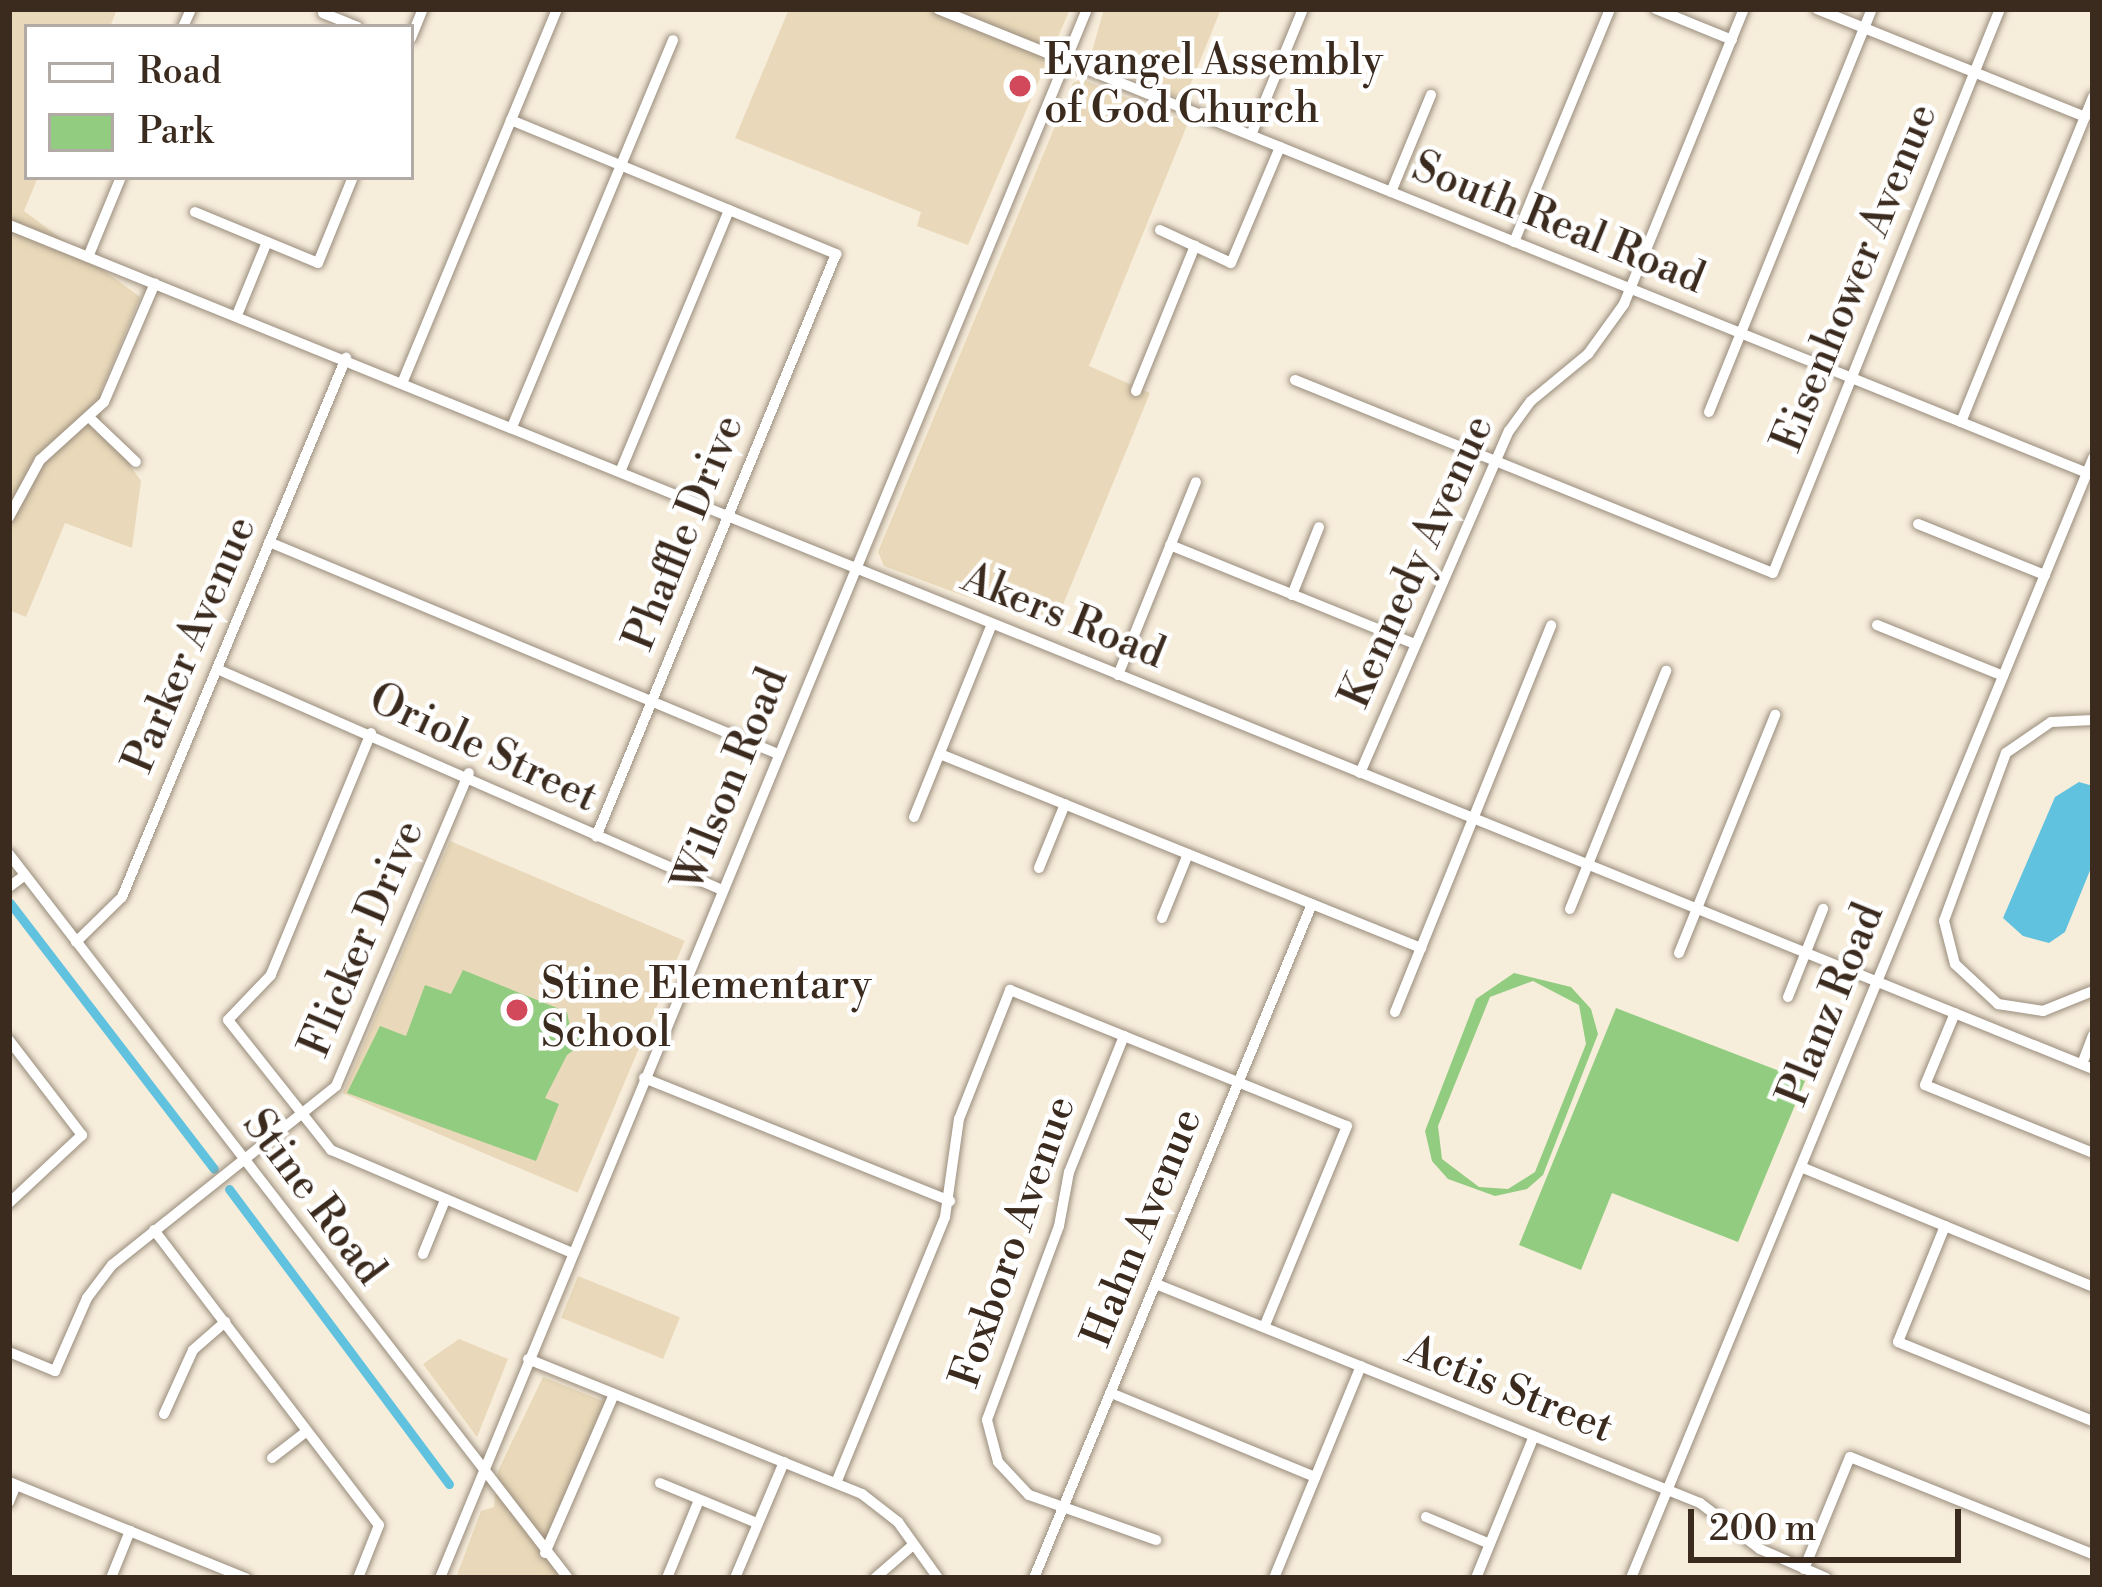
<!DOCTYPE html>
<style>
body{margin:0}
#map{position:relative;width:2102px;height:1587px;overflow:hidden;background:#f7eddb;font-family:"Libre Bodoni",serif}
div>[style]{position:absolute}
.built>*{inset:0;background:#e9d9ba;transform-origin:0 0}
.green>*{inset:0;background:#92cc80}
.water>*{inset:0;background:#60c2de}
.canal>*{height:9px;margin:-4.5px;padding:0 4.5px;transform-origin:4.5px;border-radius:4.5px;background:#60c2de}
.roads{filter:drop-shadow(0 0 3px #998c7c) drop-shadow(0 0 3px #998c7c)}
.minor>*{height:10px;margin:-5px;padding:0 5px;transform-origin:5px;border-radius:5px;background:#fff}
.dots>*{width:33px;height:33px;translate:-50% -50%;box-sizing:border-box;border:6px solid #fff;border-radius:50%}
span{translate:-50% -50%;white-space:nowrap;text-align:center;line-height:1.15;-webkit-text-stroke:9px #fff;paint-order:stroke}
.poi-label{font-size:42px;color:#3b2a1e}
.left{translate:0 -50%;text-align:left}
.street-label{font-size:42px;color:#3b2a1e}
.frame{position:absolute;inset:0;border:12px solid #3b2a1e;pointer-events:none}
.legend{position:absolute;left:24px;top:24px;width:390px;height:156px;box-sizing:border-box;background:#fff;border:3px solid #b1aaa5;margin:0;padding:15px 21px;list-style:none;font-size:36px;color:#3b2a1e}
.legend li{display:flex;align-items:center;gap:24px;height:60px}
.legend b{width:60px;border:3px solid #b1aaa5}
.scale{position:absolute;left:1688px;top:1509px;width:273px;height:54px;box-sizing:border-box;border:6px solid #3b2a1e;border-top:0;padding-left:15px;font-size:36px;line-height:42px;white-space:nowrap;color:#3b2a1e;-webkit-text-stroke:9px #fff;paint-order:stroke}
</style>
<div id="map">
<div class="built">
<div style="clip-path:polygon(9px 9px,117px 9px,110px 27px,27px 27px,27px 177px,38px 177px,24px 211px,140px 297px,101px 391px,101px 425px,141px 481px,132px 548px,65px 523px,26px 617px,9px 610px)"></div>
<div style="clip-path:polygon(789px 9px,1070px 9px,968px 245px,917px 226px,921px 212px,735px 138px)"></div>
<div style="clip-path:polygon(1104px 9px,1221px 9px,1184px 100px,1089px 62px)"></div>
<div style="clip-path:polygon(1082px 79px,1188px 123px,1089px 366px,1150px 393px,1053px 629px,884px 566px,878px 552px,1073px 83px)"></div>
<div style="left:450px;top:841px;width:255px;height:274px;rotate:23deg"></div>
<div style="left:578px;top:1276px;width:110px;height:45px;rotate:22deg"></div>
<div style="clip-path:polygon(459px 1339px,508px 1359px,477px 1437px,423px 1364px)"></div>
<div style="clip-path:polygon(543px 1377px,613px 1405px,551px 1546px,573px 1578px,456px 1578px,481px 1511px,494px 1507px,498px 1471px)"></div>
</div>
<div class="green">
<div style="clip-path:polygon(463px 970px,567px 1012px,570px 1027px,607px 1025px,567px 1055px,545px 1098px,559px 1104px,536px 1161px,347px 1093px,380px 1026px,406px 1036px,425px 985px,451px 994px)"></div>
<div style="clip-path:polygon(evenodd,1514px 973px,1571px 987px,1591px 1009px,1598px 1034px,1543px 1175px,1527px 1189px,1495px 1196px,1448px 1179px,1432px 1161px,1425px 1131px,1476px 999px,1514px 973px,1533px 981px,1579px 1005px,1586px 1044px,1535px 1172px,1508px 1189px,1479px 1187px,1442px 1159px,1438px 1126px,1490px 997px,1533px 981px)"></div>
<div style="clip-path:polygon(1616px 1008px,1805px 1081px,1738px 1242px,1612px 1193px,1581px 1270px,1519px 1245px)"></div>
</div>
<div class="water">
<div style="clip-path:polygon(2079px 782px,2093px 786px,2093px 863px,2065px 932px,2049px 943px,2023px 936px,2003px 918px,2055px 797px)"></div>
</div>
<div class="canal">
<div style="left:10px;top:903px;width:335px;rotate:52.5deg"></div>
<div style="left:229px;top:1189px;width:368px;rotate:53.3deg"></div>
</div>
<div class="roads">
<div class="minor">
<div style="left:938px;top:9px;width:1239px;rotate:21.99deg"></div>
<div style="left:1656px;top:9px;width:82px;rotate:22.2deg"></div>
<div style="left:1817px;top:9px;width:289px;rotate:21.9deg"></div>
<div style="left:323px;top:13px;width:37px;rotate:22deg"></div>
<div style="left:183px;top:27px;width:20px;rotate:-66deg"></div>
<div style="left:411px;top:38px;width:31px;rotate:-68deg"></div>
<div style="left:511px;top:120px;width:352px;rotate:22.4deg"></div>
<div style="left:836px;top:254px;width:630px;rotate:112.38deg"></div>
<div style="left:1251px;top:135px;width:136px;rotate:-67.6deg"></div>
<div style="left:1391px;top:192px;width:105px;rotate:-67.6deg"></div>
<div style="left:195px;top:212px;width:133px;rotate:22.5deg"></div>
<div style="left:318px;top:263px;width:93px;rotate:-67.9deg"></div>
<div style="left:9px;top:225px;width:2248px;rotate:22.05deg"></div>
<div style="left:1160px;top:230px;width:78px;rotate:24.9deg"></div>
<div style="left:1231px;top:263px;width:126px;rotate:-67.1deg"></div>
<div style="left:1514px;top:242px;width:252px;rotate:-67.6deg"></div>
<div style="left:88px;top:257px;width:87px;rotate:-67.6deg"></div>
<div style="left:237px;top:315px;width:79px;rotate:-67.7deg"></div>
<div style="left:1295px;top:380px;width:515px;rotate:21.99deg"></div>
<div style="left:1773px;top:573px;width:608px;rotate:-68.08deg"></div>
<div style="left:403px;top:381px;width:403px;rotate:-67.5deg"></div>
<div style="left:1136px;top:391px;width:157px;rotate:-67.9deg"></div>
<div style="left:1709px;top:412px;width:435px;rotate:-68deg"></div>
<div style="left:91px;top:419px;width:62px;rotate:43.7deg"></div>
<div style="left:1961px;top:422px;width:351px;rotate:-67.9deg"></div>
<div style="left:512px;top:427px;width:419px;rotate:-67.4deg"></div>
<div style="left:620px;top:472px;width:284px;rotate:-67.4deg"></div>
<div style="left:9px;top:517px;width:65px;rotate:-61.5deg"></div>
<div style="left:40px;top:460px;width:86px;rotate:-42.2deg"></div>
<div style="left:104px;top:402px;width:129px;rotate:-66.8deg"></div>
<div style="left:1918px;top:524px;width:137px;rotate:21.9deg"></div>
<div style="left:269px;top:542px;width:551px;rotate:22.61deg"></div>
<div style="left:1170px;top:545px;width:261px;rotate:22deg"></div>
<div style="left:1292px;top:595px;width:73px;rotate:-68.3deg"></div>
<div style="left:1877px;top:625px;width:136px;rotate:22deg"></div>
<div style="left:217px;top:669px;width:551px;rotate:23.64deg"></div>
<div style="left:1118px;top:675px;width:208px;rotate:-68deg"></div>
<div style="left:2093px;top:720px;width:42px;rotate:177.3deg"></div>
<div style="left:2051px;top:722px;width:55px;rotate:145.4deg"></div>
<div style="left:2006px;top:753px;width:179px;rotate:110.3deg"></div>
<div style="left:1944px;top:921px;width:44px;rotate:75.7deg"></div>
<div style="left:1955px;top:964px;width:59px;rotate:42.9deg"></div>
<div style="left:1998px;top:1004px;width:46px;rotate:8.8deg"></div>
<div style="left:2043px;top:1011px;width:54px;rotate:-21.8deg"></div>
<div style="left:371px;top:733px;width:262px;rotate:112.5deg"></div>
<div style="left:271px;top:975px;width:62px;rotate:133.7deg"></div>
<div style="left:228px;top:1020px;width:166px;rotate:51.6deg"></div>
<div style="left:331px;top:1150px;width:262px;rotate:23.1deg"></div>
<div style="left:940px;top:754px;width:519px;rotate:21.97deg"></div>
<div style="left:1360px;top:773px;width:373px;rotate:-66.5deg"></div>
<div style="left:1509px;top:431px;width:37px;rotate:-54deg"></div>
<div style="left:1531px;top:401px;width:74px;rotate:-39.5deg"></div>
<div style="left:1588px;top:354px;width:62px;rotate:-54.2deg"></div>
<div style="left:1624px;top:304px;width:318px;rotate:-67.9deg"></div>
<div style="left:914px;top:817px;width:208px;rotate:-68deg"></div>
<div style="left:9px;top:854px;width:915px;rotate:52.33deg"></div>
<div style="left:1039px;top:868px;width:69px;rotate:-67.9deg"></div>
<div style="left:9px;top:887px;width:20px;rotate:-37deg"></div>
<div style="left:1570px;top:909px;width:257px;rotate:-68deg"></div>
<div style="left:1162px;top:918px;width:69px;rotate:-67.9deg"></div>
<div style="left:76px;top:942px;width:64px;rotate:-44.4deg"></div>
<div style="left:122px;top:897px;width:584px;rotate:-67.43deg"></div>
<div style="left:1679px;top:953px;width:257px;rotate:-68deg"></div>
<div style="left:1788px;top:997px;width:95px;rotate:-68.3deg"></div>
<div style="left:1395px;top:1012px;width:417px;rotate:-68deg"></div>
<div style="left:1955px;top:1013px;width:78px;rotate:112.6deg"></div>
<div style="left:1925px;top:1085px;width:181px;rotate:22deg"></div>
<div style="left:1124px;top:1036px;width:147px;rotate:112deg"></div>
<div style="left:1069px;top:1172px;width:55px;rotate:100.5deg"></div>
<div style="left:1059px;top:1226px;width:207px;rotate:110.4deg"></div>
<div style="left:987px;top:1420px;width:43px;rotate:75.3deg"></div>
<div style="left:998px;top:1462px;width:45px;rotate:46.8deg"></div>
<div style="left:1029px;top:1495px;width:135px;rotate:19.5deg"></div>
<div style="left:9px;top:1040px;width:120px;rotate:52.5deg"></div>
<div style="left:82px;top:1135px;width:100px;rotate:137deg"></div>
<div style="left:2082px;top:1064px;width:31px;rotate:-69deg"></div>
<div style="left:644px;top:1078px;width:330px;rotate:21.9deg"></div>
<div style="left:1801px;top:1167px;width:316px;rotate:22.3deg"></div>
<div style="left:1945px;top:1226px;width:125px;rotate:112.1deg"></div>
<div style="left:1898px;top:1342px;width:210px;rotate:22.1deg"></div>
<div style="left:154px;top:1230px;width:371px;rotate:52.7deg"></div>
<div style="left:379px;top:1525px;width:57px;rotate:111.6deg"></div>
<div style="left:423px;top:1254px;width:58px;rotate:-67.8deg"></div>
<div style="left:1156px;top:1284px;width:586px;rotate:21.93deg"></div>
<div style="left:1700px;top:1503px;width:76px;rotate:37.5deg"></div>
<div style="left:1760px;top:1549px;width:72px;rotate:23.7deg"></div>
<div style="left:9px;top:1352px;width:50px;rotate:22.4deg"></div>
<div style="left:55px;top:1371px;width:80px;rotate:-66.3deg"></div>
<div style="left:87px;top:1298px;width:41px;rotate:-52.9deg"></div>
<div style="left:112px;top:1265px;width:287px;rotate:-38.6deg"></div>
<div style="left:336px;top:1086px;width:340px;rotate:-67deg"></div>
<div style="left:528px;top:1359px;width:360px;rotate:22deg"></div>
<div style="left:862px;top:1494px;width:46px;rotate:37.9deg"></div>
<div style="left:898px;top:1522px;width:69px;rotate:54.5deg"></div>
<div style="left:1111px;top:1393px;width:221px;rotate:22.4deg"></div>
<div style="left:164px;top:1414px;width:70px;rotate:-65.6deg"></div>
<div style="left:193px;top:1350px;width:43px;rotate:-41.2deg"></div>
<div style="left:272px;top:1458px;width:44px;rotate:-37.6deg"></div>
<div style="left:9px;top:1482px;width:256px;rotate:22.1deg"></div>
<div style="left:660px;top:1483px;width:105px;rotate:22.4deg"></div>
<div style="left:836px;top:1483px;width:287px;rotate:-67.7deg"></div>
<div style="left:945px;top:1217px;width:99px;rotate:-81.9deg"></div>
<div style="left:959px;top:1119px;width:139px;rotate:-68.4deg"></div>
<div style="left:1010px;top:990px;width:363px;rotate:22deg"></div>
<div style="left:1347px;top:1126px;width:217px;rotate:112.4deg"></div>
<div style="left:9px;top:1502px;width:18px;rotate:-68deg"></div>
<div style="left:1426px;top:1517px;width:69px;rotate:22.9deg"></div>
<div style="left:545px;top:1553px;width:173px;rotate:-66.5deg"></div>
<div style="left:1804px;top:1569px;width:121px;rotate:-67.7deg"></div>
<div style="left:1850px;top:1457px;width:262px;rotate:21.8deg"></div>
<div style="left:111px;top:1578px;width:51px;rotate:-68deg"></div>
<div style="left:440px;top:1578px;width:1697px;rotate:-67.59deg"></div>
<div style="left:667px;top:1578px;width:84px;rotate:-67.7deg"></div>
<div style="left:735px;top:1578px;width:126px;rotate:-67.1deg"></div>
<div style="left:875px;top:1578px;width:50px;rotate:-41deg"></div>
<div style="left:1034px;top:1578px;width:729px;rotate:-67.59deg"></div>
<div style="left:1274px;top:1578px;width:229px;rotate:-67.7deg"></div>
<div style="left:1476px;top:1578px;width:153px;rotate:-67.8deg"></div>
<div style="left:1631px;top:1578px;width:1212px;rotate:-67.58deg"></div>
</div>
</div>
<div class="dots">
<div style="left:1020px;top:86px;background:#d1495b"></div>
<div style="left:517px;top:1010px;background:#d1495b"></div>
</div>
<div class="poi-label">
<span class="left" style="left:1044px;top:86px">Evangel Assembly<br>of God Church</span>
<span class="left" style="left:541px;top:1010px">Stine Elementary<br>School</span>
</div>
<div class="street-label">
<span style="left:1558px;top:224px;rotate:22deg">South Real Road</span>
<span style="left:1856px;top:278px;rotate:-68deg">Eisenhower Avenue</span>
<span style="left:685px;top:533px;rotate:-68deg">Phaffle Drive</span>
<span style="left:1418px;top:562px;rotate:-66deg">Kennedy Avenue</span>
<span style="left:1063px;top:617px;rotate:22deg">Akers Road</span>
<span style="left:191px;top:645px;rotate:-67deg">Parker Avenue</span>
<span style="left:483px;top:749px;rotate:25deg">Oriole Street</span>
<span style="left:732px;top:780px;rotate:-68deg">Wilson Road</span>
<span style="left:363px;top:939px;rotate:-67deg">Flicker Drive</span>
<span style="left:1832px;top:1005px;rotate:-68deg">Planz Road</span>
<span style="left:313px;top:1198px;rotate:53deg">Stine Road</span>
<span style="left:1143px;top:1228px;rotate:-68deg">Hahn Avenue</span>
<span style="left:1014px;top:1242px;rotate:-71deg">Foxboro Avenue</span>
<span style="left:1509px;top:1390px;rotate:22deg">Actis Street</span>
</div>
<div class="frame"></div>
<ul class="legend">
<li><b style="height:15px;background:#fff"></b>Road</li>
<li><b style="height:33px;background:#92cc80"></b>Park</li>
</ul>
<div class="scale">200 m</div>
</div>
